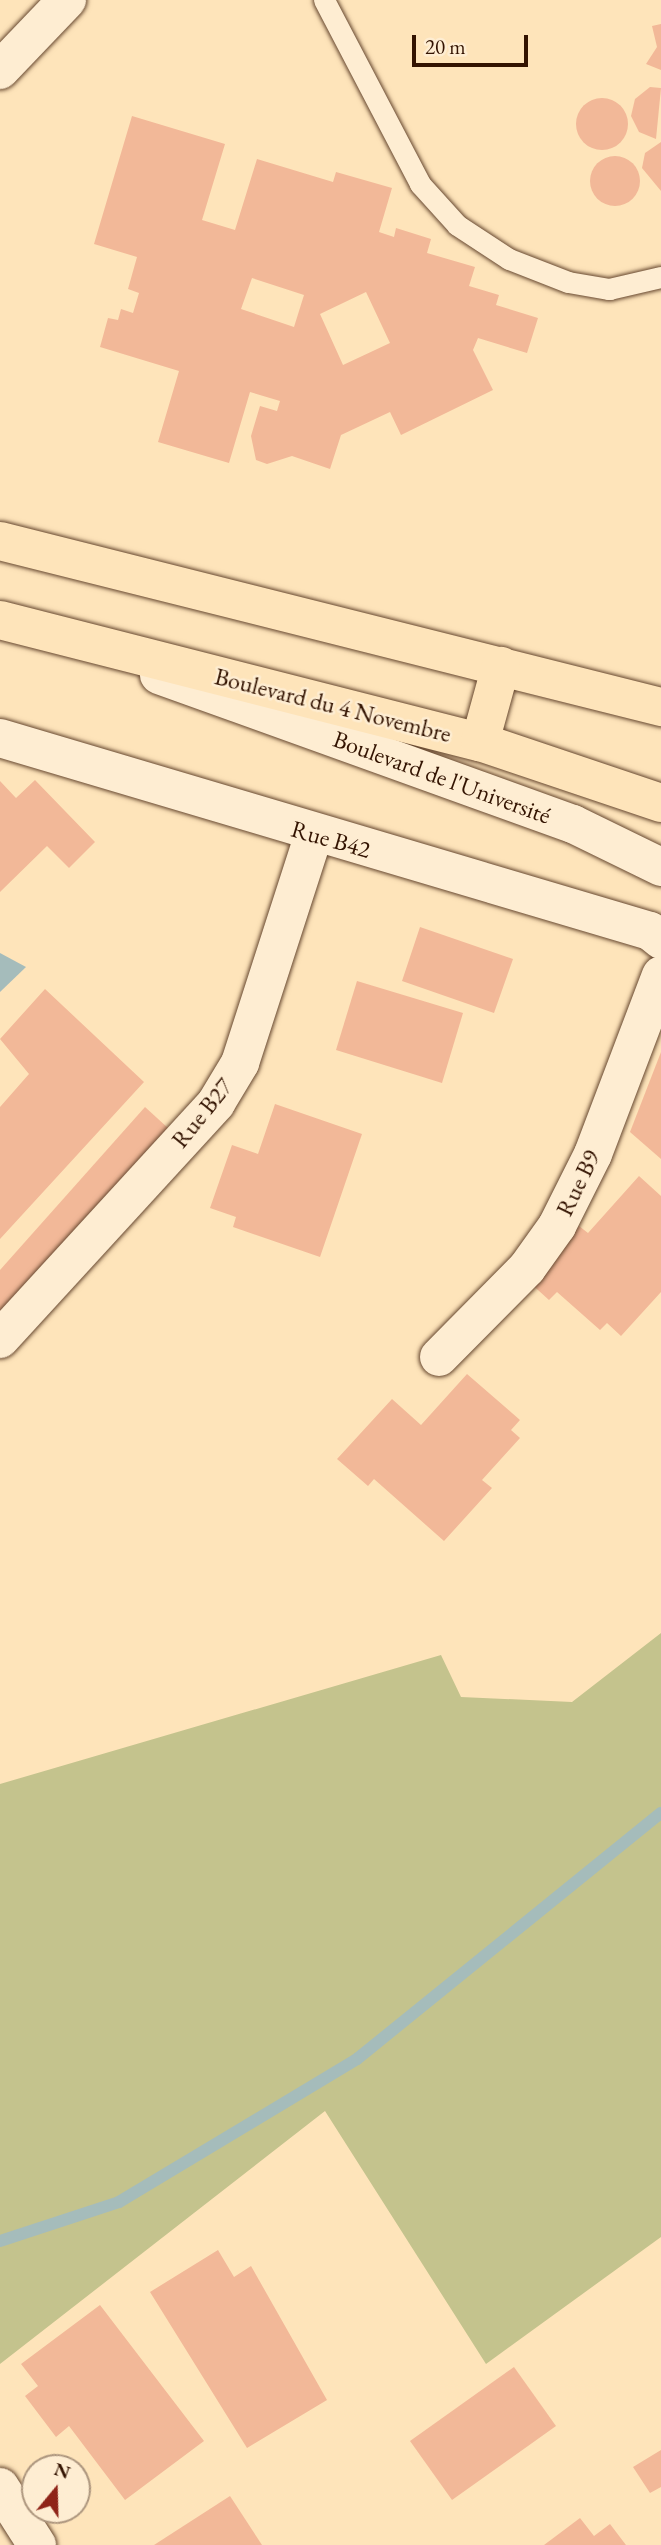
<!DOCTYPE html>
<meta charset="utf-8">
<style>
body{margin:0}
#map{position:relative;width:661px;height:2545px;overflow:hidden;background:#fee4ba;font-family:"EB Garamond",serif}
div>[style]{position:absolute}
.green>*{inset:0;background:#c4c38d}
.water>*{inset:0;background:#a5bcbb}
.stream>*{height:12px;margin:-6px;padding:0 6px;transform-origin:6px;border-radius:6px;background:#a5bcbb}
.building>*{inset:0;background:#f2b898}
.round{border-radius:50%}
.roads{filter:drop-shadow(0 0 2px #66472f) drop-shadow(0 0 2px #66472f)}
.service>*{height:21px;margin:-10.5px;padding:0 10.5px;transform-origin:10.5px;border-radius:10.5px;background:#feedd2}
.minor>*{height:38px;margin:-19px;padding:0 19px;transform-origin:19px;border-radius:19px;background:#feedd2}
.tertiary>*{height:38px;margin:-19px;padding:0 19px;transform-origin:19px;border-radius:19px;background:#feedd2}
.secondary>*{height:38px;margin:-19px;padding:0 19px;transform-origin:19px;border-radius:19px;background:#feedd2}
.primary>*{height:38px;margin:-19px;padding:0 19px;transform-origin:19px;border-radius:19px;background:#fee4ba}
span{translate:-50% -50%;white-space:nowrap;text-align:center;line-height:1.15;-webkit-text-stroke:5px #feedd2;paint-order:stroke}
.street-label{font-size:24px;color:#331301}
.north{position:absolute;left:21px;top:2454px;width:70px;height:70px;box-sizing:border-box;background:#feedd2;border:2px solid #ad967e;border-radius:50%;rotate:19deg;font-size:19px;font-weight:700;line-height:28px;text-align:center;color:#331301}
.north::after{content:'';display:block;margin:auto;width:24px;height:32px;background:#8f2418;clip-path:polygon(50% 0,100% 100%,50% 72%,0 100%)}
.scale{position:absolute;left:412px;top:35px;width:116px;height:32px;box-sizing:border-box;border:4px solid #331301;border-top:0;padding-left:9px;font-size:21px;line-height:24px;white-space:nowrap;color:#331301;-webkit-text-stroke:5px #feedd2;paint-order:stroke}
</style>
<div id="map">
<div class="green">
<i style="clip-path:polygon(661px 1633px,661px 2237px,486px 2364px,325px 2111px,0 2364px,0 1784px,441px 1655px,461px 1697px,572px 1702px)"></i>
</div>
<div class="water">
<i style="clip-path:polygon(0 953px,26px 967px,0 992px)"></i>
</div>
<div class="stream">
<i style="left:0;top:2241px;width:125px;rotate:-18.1deg"></i>
<i style="left:119px;top:2202px;width:278px;rotate:-31deg"></i>
<i style="left:357px;top:2059px;width:391px;rotate:-39deg"></i>
</div>
<div class="building">
<i style="clip-path:polygon(661px 24px,661px 70px,646px 64px,657px 47px,652px 26px)"></i>
<i style="clip-path:polygon(650px 87px,661px 88px,656px 139px,639px 132px,631px 116px,635px 99px)"></i>
<i class="round" style="left:576px;top:98px;width:52px;height:52px"></i>
<i style="clip-path:polygon(evenodd,132px 116px,225px 144px,202px 220px,235px 230px,257px 159px,333px 182px,336px 172px,392px 188px,379px 232px,394px 237px,396px 228px,431px 239px,427px 253px,475px 267px,469px 286px,499px 295px,496px 305px,538px 318px,527px 353px,478px 338px,473px 350px,493px 390px,401px 435px,390px 412px,341px 435px,330px 469px,292px 456px,267px 464px,256px 460px,251px 436px,260px 406px,277px 411px,280px 401px,250px 392px,229px 463px,158px 442px,179px 371px,100px 347px,108px 318px,118px 320px,121px 309px,133px 313px,139px 293px,128px 289px,137px 257px,94px 244px,132px 116px,252px 278px,304px 295px,294px 327px,241px 309px,252px 278px,132px 116px,366px 292px,390px 343px,343px 365px,320px 314px,366px 292px)"></i>
<i style="clip-path:polygon(661px 142px,661px 191px,642px 168px,645px 153px)"></i>
<i class="round" style="left:590px;top:156px;width:50px;height:50px"></i>
<i style="clip-path:polygon(35px 780px,95px 842px,69px 868px,47px 846px,0 892px,0 781px,16px 798px)"></i>
<i style="clip-path:polygon(420px 927px,513px 959px,494px 1013px,402px 981px)"></i>
<i style="clip-path:polygon(357px 981px,463px 1013px,442px 1083px,336px 1050px)"></i>
<i style="clip-path:polygon(45px 989px,144px 1082px,0 1239px,0 1107px,29px 1074px,0 1039px)"></i>
<i style="clip-path:polygon(661px 1052px,661px 1159px,630px 1132px)"></i>
<i style="clip-path:polygon(275px 1104px,362px 1134px,320px 1257px,233px 1227px,236px 1217px,210px 1208px,232px 1145px,258px 1154px)"></i>
<i style="clip-path:polygon(145px 1107px,168px 1128px,0 1317px,0 1270px)"></i>
<i style="clip-path:polygon(639px 1176px,661px 1196px,661px 1292px,621px 1336px,607px 1323px,600px 1330px,557px 1292px,549px 1300px,528px 1281px,579px 1226px,588px 1233px)"></i>
<i style="clip-path:polygon(467px 1374px,520px 1420px,511px 1430px,520px 1438px,482px 1480px,492px 1488px,444px 1541px,374px 1479px,368px 1486px,337px 1459px,392px 1399px,421px 1425px)"></i>
<i style="clip-path:polygon(218px 2250px,234px 2277px,251px 2266px,327px 2400px,247px 2448px,150px 2292px)"></i>
<i style="clip-path:polygon(100px 2305px,204px 2441px,125px 2500px,69px 2426px,56px 2437px,25px 2396px,38px 2386px,21px 2364px)"></i>
<i style="clip-path:polygon(514px 2367px,556px 2426px,452px 2500px,410px 2441px)"></i>
<i style="clip-path:polygon(661px 2450px,661px 2487px,650px 2493px,633px 2467px)"></i>
<i style="clip-path:polygon(230px 2496px,262px 2545px,154px 2545px)"></i>
<i style="clip-path:polygon(580px 2518px,594px 2536px,610px 2524px,626px 2545px,544px 2545px)"></i>
</div>
<div class="roads">
<div class="service">
<i style="left:324px;top:0;width:208px;rotate:62.4deg"></i>
<i style="left:420px;top:184px;width:55px;rotate:47.9deg"></i>
<i style="left:457px;top:225px;width:62px;rotate:33.2deg"></i>
<i style="left:509px;top:259px;width:63px;rotate:21.3deg"></i>
<i style="left:568px;top:282px;width:42px;rotate:9.7deg"></i>
<i style="left:609px;top:289px;width:53px;rotate:-13deg"></i>
</div>
<div class="minor">
<i style="left:0;top:738px;width:678px;rotate:16.54deg"></i>
<i style="left:650px;top:931px;width:14px;rotate:39deg"></i>
<i style="left:0;top:1339px;width:320px;rotate:-47.5deg"></i>
<i style="left:216px;top:1103px;width:47px;rotate:-59deg"></i>
<i style="left:240px;top:1063px;width:241px;rotate:-72.1deg"></i>
<i style="left:439px;top:1357px;width:125px;rotate:-45.3deg"></i>
<i style="left:527px;top:1268px;width:52px;rotate:-54.5deg"></i>
<i style="left:557px;top:1226px;width:80px;rotate:-63.4deg"></i>
<i style="left:593px;top:1154px;width:191px;rotate:-69.2deg"></i>
<i style="left:0;top:2487px;width:69px;rotate:57.5deg"></i>
</div>
<div class="tertiary">
<i style="left:0;top:70px;width:97px;rotate:-46.3deg"></i>
</div>
<div class="secondary">
<i style="left:159px;top:675px;width:440px;rotate:19.8deg"></i>
<i style="left:573px;top:824px;width:98px;rotate:26deg"></i>
</div>
<div class="primary">
<i style="left:0;top:541px;width:682px;rotate:14.1deg"></i>
<i style="left:0;top:620px;width:495px;rotate:14.3deg"></i>
<i style="left:480px;top:742px;width:191px;rotate:18.6deg"></i>
<i style="left:480px;top:742px;width:79px;rotate:-74.6deg"></i>
</div>
</div>
<div class="street-label">
<span style="left:333px;top:705px;rotate:14deg">Boulevard du 4 Novembre</span>
<span style="left:442px;top:777px;rotate:20deg">Boulevard de l'Université</span>
<span style="left:331px;top:839px;rotate:16deg">Rue B42</span>
<span style="left:202px;top:1113px;rotate:-51deg">Rue B27</span>
<span style="left:578px;top:1183px;rotate:-64deg">Rue B9</span>
</div>
<div class="north">N</div>
<div class="scale">20 m</div>
</div>
